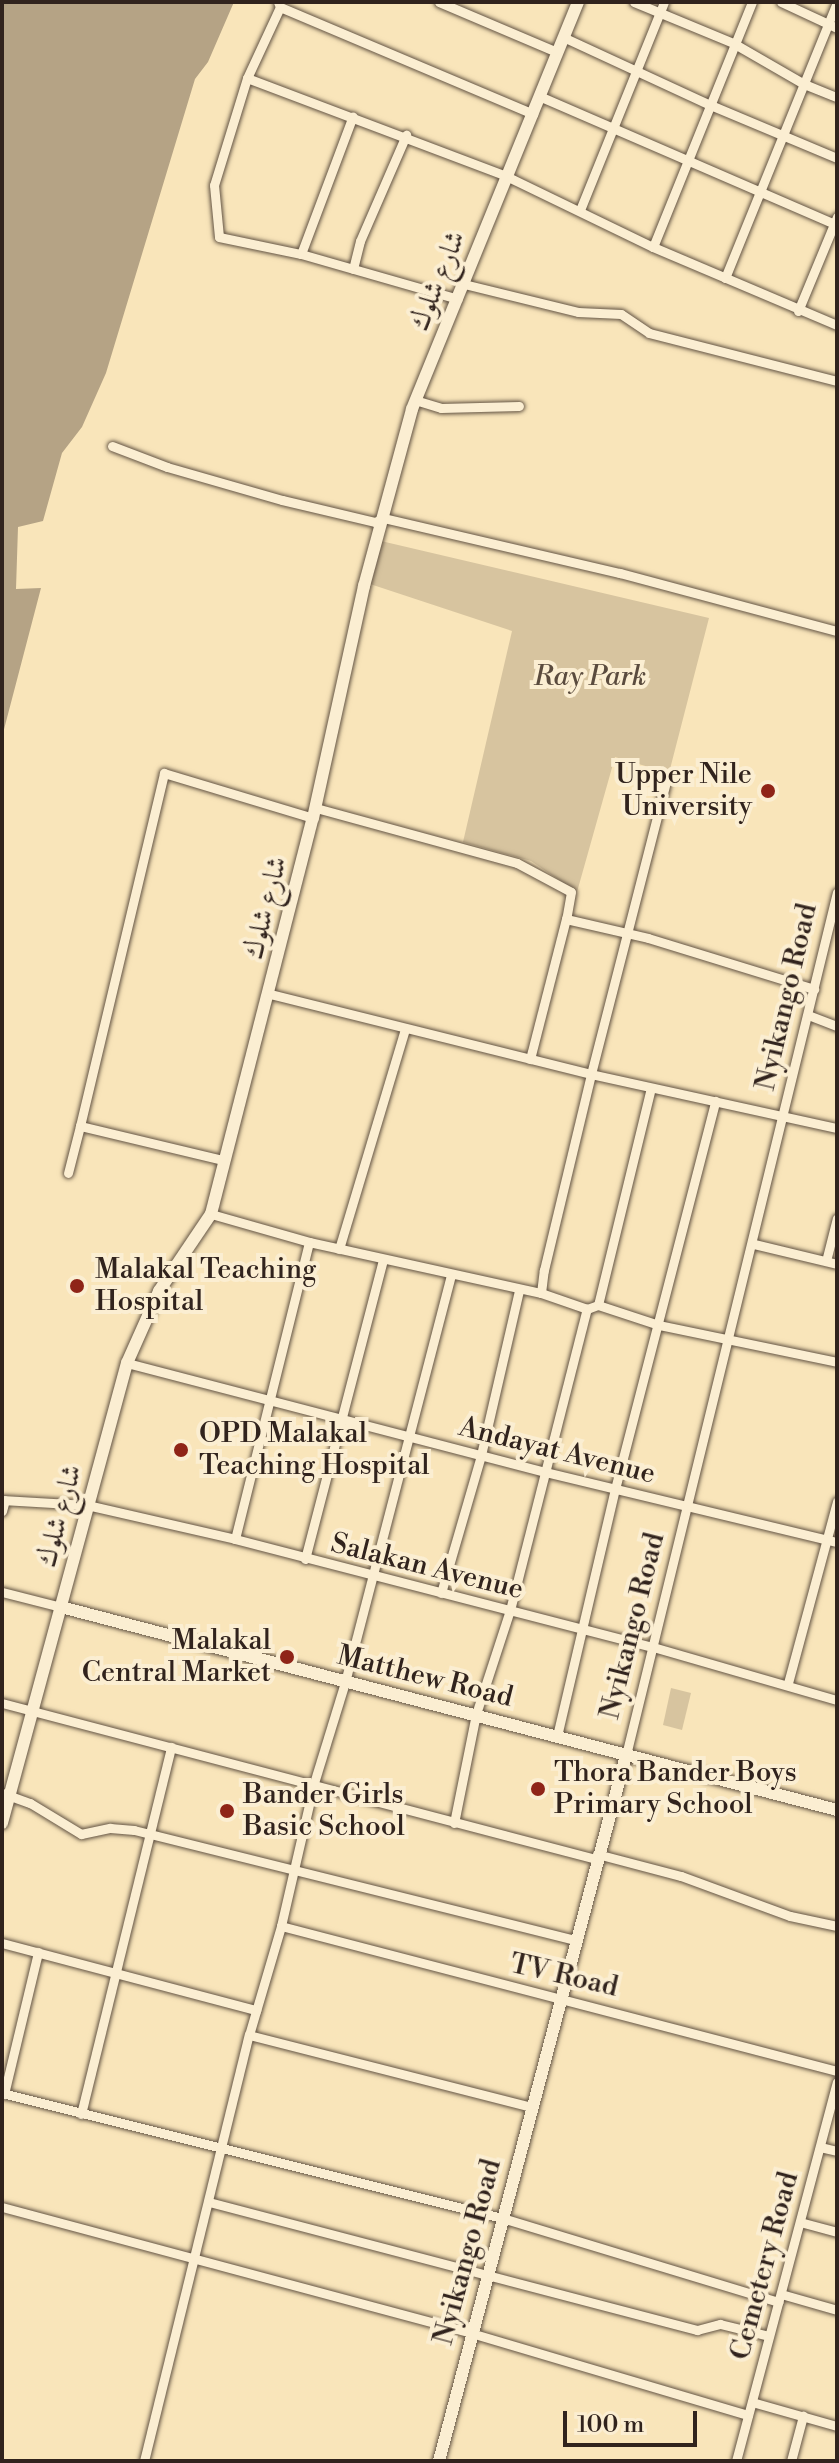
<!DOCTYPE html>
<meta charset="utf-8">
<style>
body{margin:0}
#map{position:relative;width:839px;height:2463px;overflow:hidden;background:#f9e5ba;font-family:"Libre Bodoni",Amiri,serif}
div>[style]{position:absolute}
.green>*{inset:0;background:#d7c49f}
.water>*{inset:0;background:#b5a385}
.roads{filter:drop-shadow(0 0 2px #635444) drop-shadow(0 0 2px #635444)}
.street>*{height:9px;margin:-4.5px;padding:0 4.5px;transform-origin:4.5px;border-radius:4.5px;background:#fbeed2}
.secondary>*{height:12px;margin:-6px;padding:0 6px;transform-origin:6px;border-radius:6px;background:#fbeed2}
.dots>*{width:22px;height:22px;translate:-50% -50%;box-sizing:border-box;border:4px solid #fbeed2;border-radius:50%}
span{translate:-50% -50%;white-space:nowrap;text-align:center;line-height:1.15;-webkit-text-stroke:8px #fbeed2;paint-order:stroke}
.street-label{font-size:28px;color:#31231d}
.park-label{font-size:28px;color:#5a4b3e;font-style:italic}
.poi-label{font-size:28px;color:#31231d}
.right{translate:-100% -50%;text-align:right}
.left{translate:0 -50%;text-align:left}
.frame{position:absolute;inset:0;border:4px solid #31231d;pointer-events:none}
.scale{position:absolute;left:563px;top:2411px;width:134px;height:36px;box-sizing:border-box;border:4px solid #31231d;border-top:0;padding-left:10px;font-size:24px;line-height:28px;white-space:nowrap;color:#31231d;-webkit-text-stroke:6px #fbeed2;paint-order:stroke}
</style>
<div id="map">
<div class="green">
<i style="clip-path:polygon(381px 541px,709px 618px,669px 773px,615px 757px,577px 892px,531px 861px,463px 842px,512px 631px,370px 584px)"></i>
<i style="clip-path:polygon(671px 1688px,691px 1693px,682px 1730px,663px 1725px)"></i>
</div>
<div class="water">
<i style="clip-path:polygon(2px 2px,234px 2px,208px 62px,195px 79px,106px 373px,82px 427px,62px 453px,43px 521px,18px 527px,16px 589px,41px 588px,2px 737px)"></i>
</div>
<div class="roads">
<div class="street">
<i style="left:278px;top:2px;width:5px;rotate:68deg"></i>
<i style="left:280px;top:7px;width:78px;rotate:114.9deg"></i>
<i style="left:247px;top:78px;width:112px;rotate:107.1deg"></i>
<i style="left:214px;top:185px;width:52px;rotate:84.5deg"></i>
<i style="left:219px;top:237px;width:84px;rotate:11.7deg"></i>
<i style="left:301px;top:254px;width:163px;rotate:16deg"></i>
<i style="left:439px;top:2px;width:128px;rotate:23deg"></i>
<i style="left:634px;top:2px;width:107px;rotate:22.5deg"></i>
<i style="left:733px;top:43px;width:82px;rotate:30deg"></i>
<i style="left:804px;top:84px;width:35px;rotate:22deg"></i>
<i style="left:781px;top:2px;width:62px;rotate:24.9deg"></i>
<i style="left:280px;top:7px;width:275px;rotate:22.9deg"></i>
<i style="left:563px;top:37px;width:160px;rotate:24.8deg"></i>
<i style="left:708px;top:104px;width:140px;rotate:22.7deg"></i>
<i style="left:247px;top:78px;width:277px;rotate:20.7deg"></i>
<i style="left:506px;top:176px;width:163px;rotate:25.8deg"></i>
<i style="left:653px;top:247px;width:200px;rotate:23deg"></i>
<i style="left:539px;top:96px;width:325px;rotate:23.4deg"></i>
<i style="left:580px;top:210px;width:224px;rotate:-68deg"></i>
<i style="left:653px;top:247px;width:264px;rotate:-68deg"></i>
<i style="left:301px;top:254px;width:147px;rotate:-69.4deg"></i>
<i style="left:353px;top:269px;width:29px;rotate:-76deg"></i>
<i style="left:360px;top:241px;width:116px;rotate:-66.5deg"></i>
<i style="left:725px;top:278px;width:298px;rotate:-67.9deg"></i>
<i style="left:464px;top:284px;width:117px;rotate:13.8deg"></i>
<i style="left:578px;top:312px;width:43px;rotate:2.7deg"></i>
<i style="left:621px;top:314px;width:34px;rotate:34deg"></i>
<i style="left:649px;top:333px;width:194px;rotate:14.3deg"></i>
<i style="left:798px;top:311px;width:102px;rotate:-67.5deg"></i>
<i style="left:415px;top:400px;width:27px;rotate:17deg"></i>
<i style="left:441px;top:408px;width:78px;rotate:-1.5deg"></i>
<i style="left:112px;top:446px;width:59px;rotate:20.9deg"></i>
<i style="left:167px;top:467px;width:120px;rotate:16deg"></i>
<i style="left:282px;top:500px;width:96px;rotate:13.3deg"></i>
<i style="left:375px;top:522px;width:9px;rotate:-27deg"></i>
<i style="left:383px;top:518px;width:243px;rotate:13.1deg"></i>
<i style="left:620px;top:573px;width:225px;rotate:15deg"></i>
<i style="left:316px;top:808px;width:208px;rotate:15.3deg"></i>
<i style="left:517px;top:863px;width:61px;rotate:28.2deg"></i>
<i style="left:571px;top:892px;width:27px;rotate:100deg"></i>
<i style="left:566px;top:919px;width:84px;rotate:13deg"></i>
<i style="left:648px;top:938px;width:174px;rotate:17.1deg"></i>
<i style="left:270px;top:994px;width:331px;rotate:14deg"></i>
<i style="left:591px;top:1074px;width:252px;rotate:12.4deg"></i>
<i style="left:808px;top:1015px;width:31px;rotate:21deg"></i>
<i style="left:530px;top:1059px;width:145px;rotate:-75.6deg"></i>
<i style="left:80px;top:1126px;width:363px;rotate:-76.6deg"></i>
<i style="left:164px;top:773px;width:156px;rotate:16.8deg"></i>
<i style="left:68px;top:1173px;width:49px;rotate:-75.7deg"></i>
<i style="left:80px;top:1126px;width:147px;rotate:13.4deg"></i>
<i style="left:211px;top:1214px;width:102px;rotate:15.9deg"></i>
<i style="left:309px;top:1242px;width:238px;rotate:12.4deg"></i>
<i style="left:541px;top:1293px;width:49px;rotate:19.2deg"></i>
<i style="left:587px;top:1309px;width:12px;rotate:-20deg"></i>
<i style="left:598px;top:1305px;width:64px;rotate:18.2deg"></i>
<i style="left:659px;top:1325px;width:182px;rotate:11.7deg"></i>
<i style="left:754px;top:1244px;width:85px;rotate:13.5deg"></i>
<i style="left:339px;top:1249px;width:230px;rotate:-73.3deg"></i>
<i style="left:826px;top:1261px;width:44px;rotate:-75.7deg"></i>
<i style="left:541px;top:1293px;width:23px;rotate:-83deg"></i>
<i style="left:544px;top:1270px;width:202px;rotate:-76.5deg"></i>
<i style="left:591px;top:1074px;width:302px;rotate:-75.6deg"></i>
<i style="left:598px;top:1305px;width:223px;rotate:-76.3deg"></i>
<i style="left:127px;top:1363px;width:432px;rotate:14.6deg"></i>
<i style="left:545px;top:1472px;width:300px;rotate:13.5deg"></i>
<i style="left:2px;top:1500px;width:85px;rotate:3.4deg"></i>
<i style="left:87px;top:1505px;width:152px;rotate:12.9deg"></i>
<i style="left:235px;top:1539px;width:432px;rotate:14.5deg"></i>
<i style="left:653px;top:1647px;width:191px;rotate:16.1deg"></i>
<i style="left:2px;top:1511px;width:11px;rotate:-75deg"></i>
<i style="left:235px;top:1539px;width:306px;rotate:-76deg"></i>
<i style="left:305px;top:1559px;width:310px;rotate:-75.4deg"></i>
<i style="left:2px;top:1592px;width:61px;rotate:14.3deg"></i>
<i style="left:441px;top:1593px;width:144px;rotate:-73.8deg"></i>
<i style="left:481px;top:1455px;width:169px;rotate:-77deg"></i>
<i style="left:788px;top:1683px;width:188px;rotate:-74.9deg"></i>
<i style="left:2px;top:1703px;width:614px;rotate:14.72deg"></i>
<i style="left:557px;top:1736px;width:254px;rotate:-76.8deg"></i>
<i style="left:615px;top:1489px;width:401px;rotate:-75.5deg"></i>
<i style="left:626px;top:1755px;width:888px;rotate:-76.26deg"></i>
<i style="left:2px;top:1793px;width:30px;rotate:20deg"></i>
<i style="left:30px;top:1803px;width:60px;rotate:31.3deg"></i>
<i style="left:81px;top:1834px;width:30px;rotate:-12deg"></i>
<i style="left:110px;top:1828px;width:24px;rotate:5deg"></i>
<i style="left:134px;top:1830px;width:455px;rotate:14deg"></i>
<i style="left:454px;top:1823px;width:111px;rotate:-78.6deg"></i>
<i style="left:476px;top:1714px;width:109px;rotate:-71.9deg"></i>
<i style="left:510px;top:1610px;width:311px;rotate:-75.7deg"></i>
<i style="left:597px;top:1854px;width:87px;rotate:14.7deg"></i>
<i style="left:681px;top:1876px;width:116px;rotate:20.2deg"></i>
<i style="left:790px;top:1916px;width:48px;rotate:12deg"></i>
<i style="left:281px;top:1926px;width:575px;rotate:14.62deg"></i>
<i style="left:2px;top:1943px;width:263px;rotate:14.8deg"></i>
<i style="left:249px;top:2035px;width:291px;rotate:14.3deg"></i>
<i style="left:2px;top:2093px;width:515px;rotate:14.04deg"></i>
<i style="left:502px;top:2218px;width:289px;rotate:16.9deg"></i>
<i style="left:4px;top:2094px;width:146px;rotate:-76.5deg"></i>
<i style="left:81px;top:2114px;width:378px;rotate:-76.2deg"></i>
<i style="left:820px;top:2147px;width:17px;rotate:13deg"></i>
<i style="left:209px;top:2202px;width:505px;rotate:14.7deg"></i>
<i style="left:697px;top:2330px;width:24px;rotate:-15deg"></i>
<i style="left:720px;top:2324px;width:50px;rotate:13.8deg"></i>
<i style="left:2px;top:2207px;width:486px;rotate:15deg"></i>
<i style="left:471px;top:2333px;width:289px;rotate:16.5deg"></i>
<i style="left:800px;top:2222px;width:38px;rotate:15deg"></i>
<i style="left:781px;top:2294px;width:58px;rotate:15.9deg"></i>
<i style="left:752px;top:2402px;width:88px;rotate:15.8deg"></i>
<i style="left:144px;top:2461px;width:439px;rotate:-76.2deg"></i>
<i style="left:249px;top:2035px;width:114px;rotate:-73.6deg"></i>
<i style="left:281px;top:1926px;width:147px;rotate:-77deg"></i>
<i style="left:314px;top:1783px;width:106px;rotate:-72.9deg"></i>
<i style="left:345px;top:1682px;width:421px;rotate:-75.4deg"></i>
<i style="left:736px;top:2461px;width:392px;rotate:-75.1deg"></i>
<i style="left:791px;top:2461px;width:47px;rotate:-75.1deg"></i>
</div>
<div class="secondary">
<i style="left:61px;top:1607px;width:802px;rotate:14.66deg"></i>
<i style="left:2px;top:1823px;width:477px;rotate:-74.8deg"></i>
<i style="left:127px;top:1363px;width:79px;rotate:-66deg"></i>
<i style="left:159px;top:1291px;width:93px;rotate:-56deg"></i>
<i style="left:211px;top:1214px;width:409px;rotate:-75.6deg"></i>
<i style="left:313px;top:818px;width:238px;rotate:-77.6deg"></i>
<i style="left:364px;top:586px;width:183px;rotate:-74.8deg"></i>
<i style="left:412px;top:409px;width:440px;rotate:-67.8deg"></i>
<i style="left:439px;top:2461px;width:730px;rotate:-75.16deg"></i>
</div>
</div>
<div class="dots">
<i style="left:768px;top:791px;background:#8f2418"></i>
<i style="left:77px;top:1286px;background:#8f2418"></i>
<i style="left:181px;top:1450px;background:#8f2418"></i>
<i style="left:287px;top:1657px;background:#8f2418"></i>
<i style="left:538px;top:1789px;background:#8f2418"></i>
<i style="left:227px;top:1811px;background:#8f2418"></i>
</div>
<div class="street-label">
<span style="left:438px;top:281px;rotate:-68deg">شارع شلوك</span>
<span style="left:266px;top:908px;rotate:-76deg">شارع شلوك</span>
<span style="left:787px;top:997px;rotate:-77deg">Nyikango Road</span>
<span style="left:557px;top:1451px;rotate:14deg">Andayat Avenue</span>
<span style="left:60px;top:1516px;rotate:-75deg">شارع شلوك</span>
<span style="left:427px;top:1567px;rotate:14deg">Salakan Avenue</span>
<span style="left:633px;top:1626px;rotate:-76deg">Nyikango Road</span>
<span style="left:425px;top:1677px;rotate:14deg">Matthew Road</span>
<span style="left:564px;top:1976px;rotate:13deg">TV Road</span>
<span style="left:468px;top:2252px;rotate:-75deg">Nyikango Road</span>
<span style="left:765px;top:2266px;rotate:-75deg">Cemetery Road</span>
</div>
<div class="park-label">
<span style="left:590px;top:677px">Ray Park</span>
</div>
<div class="poi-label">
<span class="right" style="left:752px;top:791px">Upper Nile<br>University</span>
<span class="left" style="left:95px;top:1286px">Malakal Teaching<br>Hospital</span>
<span class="left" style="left:199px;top:1450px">OPD Malakal<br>Teaching Hospital</span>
<span class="right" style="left:271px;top:1657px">Malakal<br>Central Market</span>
<span class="left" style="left:554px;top:1789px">Thora Bander Boys<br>Primary School</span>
<span class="left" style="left:243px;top:1811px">Bander Girls<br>Basic School</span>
</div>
<div class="frame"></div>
<div class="scale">100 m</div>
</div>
